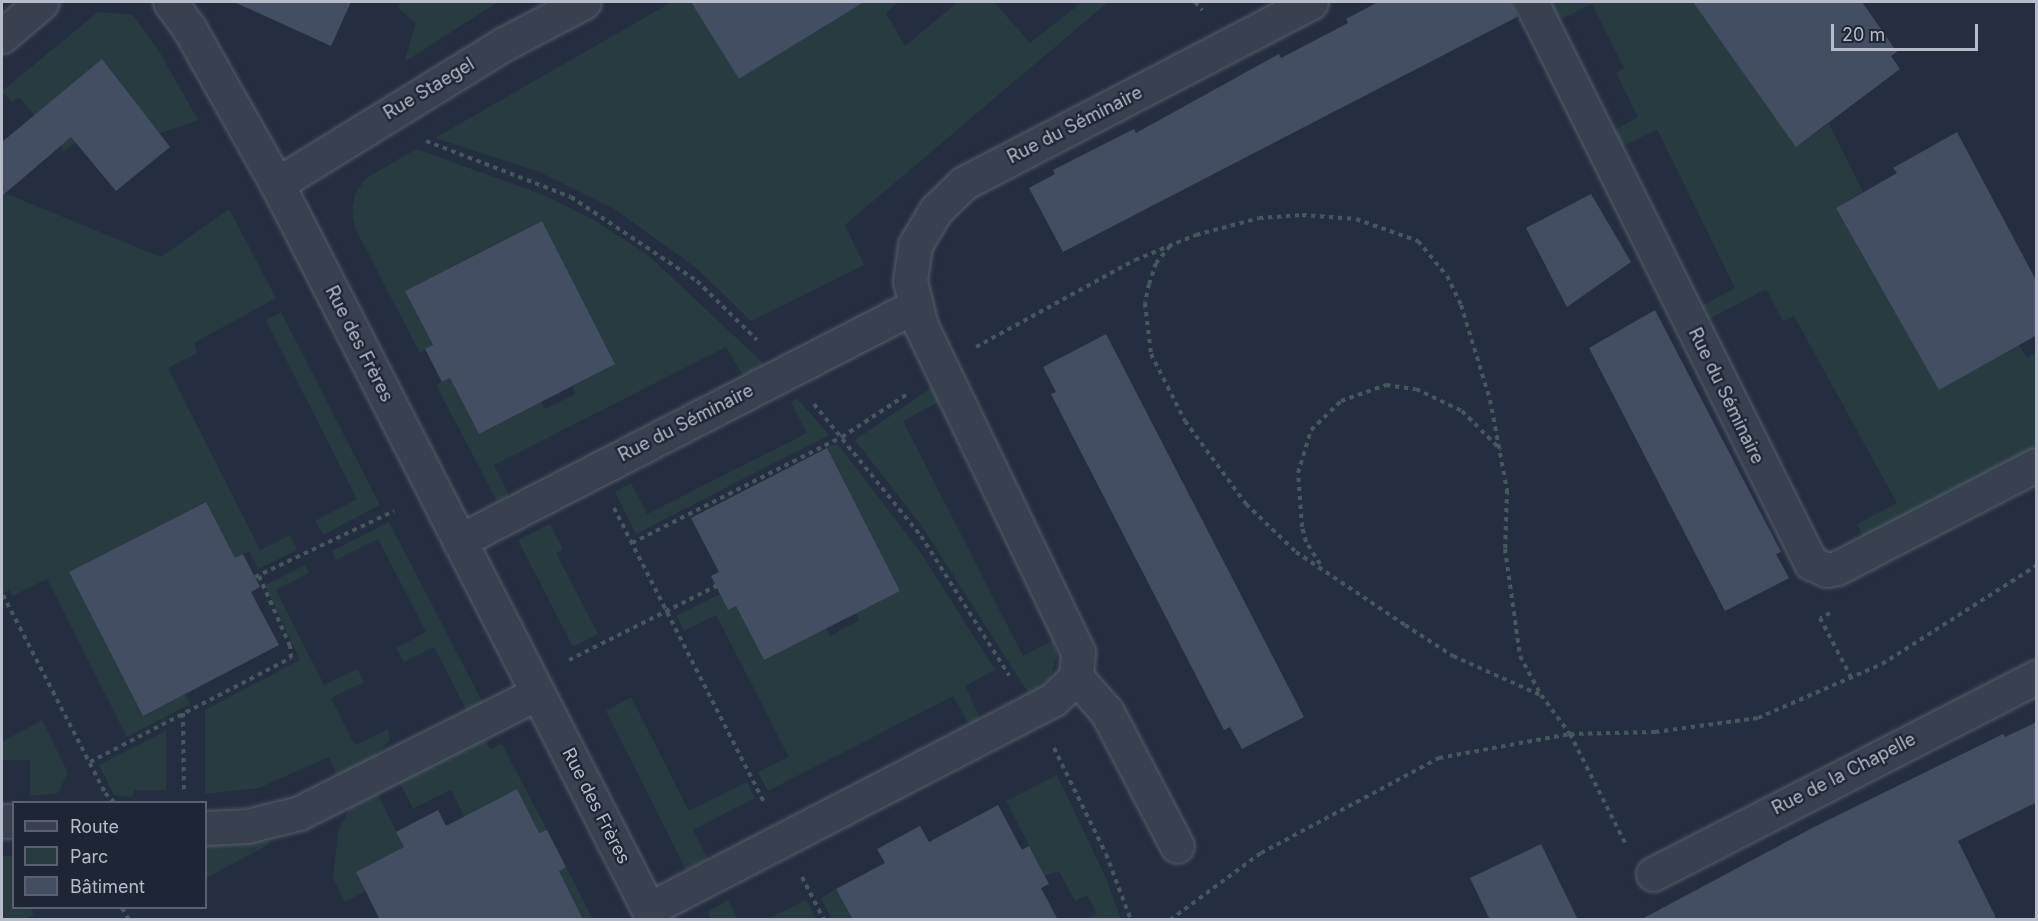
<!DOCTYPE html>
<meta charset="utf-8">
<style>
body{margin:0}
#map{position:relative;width:2038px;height:921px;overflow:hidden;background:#252e40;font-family:Inter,sans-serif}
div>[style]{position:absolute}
.green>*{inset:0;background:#273b41}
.building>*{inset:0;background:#444e62}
.path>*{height:4px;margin-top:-2px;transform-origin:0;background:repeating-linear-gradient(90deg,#45585e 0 4.5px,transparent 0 9px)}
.roads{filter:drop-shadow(0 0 2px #575e6d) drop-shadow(0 0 2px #575e6d)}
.minor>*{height:33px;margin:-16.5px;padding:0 16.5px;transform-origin:16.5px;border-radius:16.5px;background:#394050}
span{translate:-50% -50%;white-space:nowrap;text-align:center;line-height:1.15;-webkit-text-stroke:4.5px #1e2535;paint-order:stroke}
.street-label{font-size:18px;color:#b6bcca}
.frame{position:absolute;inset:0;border:3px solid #b6bcca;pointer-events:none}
.legend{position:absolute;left:12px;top:801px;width:195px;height:108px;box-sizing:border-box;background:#1e2535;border:2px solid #5b6171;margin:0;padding:8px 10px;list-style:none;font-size:18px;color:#b6bcca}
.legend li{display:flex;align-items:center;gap:12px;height:30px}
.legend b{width:30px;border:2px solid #5b6171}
.scale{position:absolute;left:1831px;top:24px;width:147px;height:27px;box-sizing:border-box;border:3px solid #b6bcca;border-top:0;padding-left:8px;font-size:18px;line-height:21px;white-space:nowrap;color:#b6bcca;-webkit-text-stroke:4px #1e2535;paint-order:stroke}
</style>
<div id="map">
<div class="green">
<i style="clip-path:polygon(401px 2px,498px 2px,404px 62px,416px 23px,398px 8px)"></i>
<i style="clip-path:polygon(672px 2px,691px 2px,739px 79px,827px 25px,842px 5px,840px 2px,898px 2px,886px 13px,905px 46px,958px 2px,994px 2px,1030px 43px,1082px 2px,1108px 2px,845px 225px,864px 265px,751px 321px,695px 267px,613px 208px,539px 172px,435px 138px)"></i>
<i style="clip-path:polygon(1550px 2px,1693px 2px,1796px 146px,1829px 124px,1863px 192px,1836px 208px,1939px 390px,2019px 345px,2027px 358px,2036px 353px,2036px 449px,1864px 539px,1857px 524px,1897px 503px,1794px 316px,1783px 321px,1766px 289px,1698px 325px,1692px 311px,1735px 288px,1657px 129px,1622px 147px,1613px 131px,1638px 117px,1616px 73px,1624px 68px,1592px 4px,1559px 20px)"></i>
<i style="clip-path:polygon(98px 12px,133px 15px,160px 53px,198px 120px,158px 134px,102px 59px,77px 81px,75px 142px,65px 151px,19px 97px,12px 102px,2px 91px)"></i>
<i style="clip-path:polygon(416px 149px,539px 193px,594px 220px,649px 256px,764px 364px,743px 375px,726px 347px,494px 465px,509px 495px,497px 501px,436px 385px,450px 378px,479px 434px,541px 402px,545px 409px,575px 394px,572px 387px,615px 363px,541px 221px,405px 291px,433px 345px,420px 353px,355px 228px,352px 211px,355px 194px,365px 179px)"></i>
<i style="clip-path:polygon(2px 192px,161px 257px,229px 209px,276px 298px,194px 343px,197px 353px,168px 368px,260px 550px,290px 535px,297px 550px,258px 569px,249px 551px,235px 558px,205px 502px,69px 572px,143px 716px,185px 694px,190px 704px,127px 737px,47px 579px,13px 596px,9px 590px,2px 594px)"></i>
<i style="clip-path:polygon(281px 312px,380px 505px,323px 535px,315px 521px,357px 499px,266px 320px)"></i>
<i style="clip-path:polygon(934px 386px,942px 400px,903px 421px,1023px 656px,1054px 640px,1057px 654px,1050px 680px,1029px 694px,921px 525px,855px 440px)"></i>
<i style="clip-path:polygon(797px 398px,829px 435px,636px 534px,615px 492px,631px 483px,647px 514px,807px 433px,791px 402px)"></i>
<i style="clip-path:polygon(837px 443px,921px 553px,995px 670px,965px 686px,981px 720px,970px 726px,953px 696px,768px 791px,758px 772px,789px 757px,716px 615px,684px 631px,677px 616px,720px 594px,728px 610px,736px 606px,764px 660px,826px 628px,830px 636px,859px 620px,856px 613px,900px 591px,827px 448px)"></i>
<i style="clip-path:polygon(389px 522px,484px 705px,468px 713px,434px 647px,404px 662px,396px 648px,426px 632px,378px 539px,336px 560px,332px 551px)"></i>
<i style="clip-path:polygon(550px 524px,563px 549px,556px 553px,598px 634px,573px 647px,518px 540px)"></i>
<i style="clip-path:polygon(305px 565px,309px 573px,276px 590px,324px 685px,357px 669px,364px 682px,331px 698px,355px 745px,388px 729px,390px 739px,377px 756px,338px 777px,329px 757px,259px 788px,205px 794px,205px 710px,300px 660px,265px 585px)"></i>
<i style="clip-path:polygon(631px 697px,689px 811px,747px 782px,755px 798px,693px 830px,708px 859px,686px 870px,606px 711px)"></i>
<i style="clip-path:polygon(42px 720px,68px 773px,58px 793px,30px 796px,30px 760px,2px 760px,2px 742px)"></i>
<i style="clip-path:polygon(166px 731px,166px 790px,135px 790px,132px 797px,114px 795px,99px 765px)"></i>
<i style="clip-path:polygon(484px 736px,490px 749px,502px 744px,547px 830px,539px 833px,517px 789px,488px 804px,468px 824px,451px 790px,413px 809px,399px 780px)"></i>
<i style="clip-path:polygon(1057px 775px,1104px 874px,1121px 919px,1086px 919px,1097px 914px,1087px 895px,1075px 901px,1059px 871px,1045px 876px,1006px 801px)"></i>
<i style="clip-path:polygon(376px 791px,408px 855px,356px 872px,366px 891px,345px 902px,333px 878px,338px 831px,352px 804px)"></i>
<i style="clip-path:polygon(269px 841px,270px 844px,206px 878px,206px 843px)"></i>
<i style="clip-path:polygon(2px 856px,13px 856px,14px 908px,30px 908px,34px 915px,25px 919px,2px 919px)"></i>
<i style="clip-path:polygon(566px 867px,593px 919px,571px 919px,559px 871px)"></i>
<i style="clip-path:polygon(836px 889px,853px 919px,832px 919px,821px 898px)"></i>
<i style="clip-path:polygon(728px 900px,738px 919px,710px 919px,709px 911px)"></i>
<i style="clip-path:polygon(806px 900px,816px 919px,767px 919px)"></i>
</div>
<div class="building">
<i style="clip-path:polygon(234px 2px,351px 2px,331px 46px)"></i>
<i style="clip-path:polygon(691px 2px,864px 2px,739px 79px)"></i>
<i style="clip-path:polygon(1378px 2px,1512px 2px,1517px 17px,1063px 252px,1029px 188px,1055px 174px,1053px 170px,1134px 129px,1136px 133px,1279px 54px,1281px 58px,1348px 23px,1346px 19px)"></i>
<i style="clip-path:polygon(1693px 2px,1862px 2px,1897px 52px,1891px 56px,1900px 69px,1796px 147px)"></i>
<i style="clip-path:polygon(102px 59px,170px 147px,116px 191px,71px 137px,2px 196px,2px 142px)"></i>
<i style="clip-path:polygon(1957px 132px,2037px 282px,2037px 335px,1939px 390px,1836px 208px,1897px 173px,1893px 168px)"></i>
<i style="clip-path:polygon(1591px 194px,1631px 262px,1567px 307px,1526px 228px)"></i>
<i style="clip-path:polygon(542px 221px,615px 364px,479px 434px,450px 378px,442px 382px,425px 349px,433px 345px,405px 291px)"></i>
<i style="clip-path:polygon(1655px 310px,1781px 552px,1776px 554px,1789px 578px,1725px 611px,1589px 348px)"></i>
<i style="clip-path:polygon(1106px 334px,1304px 717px,1242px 749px,1230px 727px,1224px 730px,1051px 394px,1056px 392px,1043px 367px)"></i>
<i style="clip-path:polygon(827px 448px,900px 591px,764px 660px,736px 606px,728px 610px,711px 576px,719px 572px,691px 518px)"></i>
<i style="clip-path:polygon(206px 502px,235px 558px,243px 554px,260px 587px,251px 592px,279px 645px,143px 716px,69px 572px)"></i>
<i style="clip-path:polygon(2037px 722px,2037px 802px,1958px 841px,1997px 920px,1640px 920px,1814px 827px,2003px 734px,2005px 737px)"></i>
<i style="clip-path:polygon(517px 789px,539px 833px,547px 830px,566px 867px,559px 871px,583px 920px,380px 920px,356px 872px,404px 847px,396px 832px,438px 810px,446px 826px)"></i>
<i style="clip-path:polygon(998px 805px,1022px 850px,1029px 846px,1049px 884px,1041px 888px,1058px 920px,853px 920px,836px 889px,885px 863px,877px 849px,920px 826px,929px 842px)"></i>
<i style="clip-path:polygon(1541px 844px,1578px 920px,1490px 920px,1470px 878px)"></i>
</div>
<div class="path">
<i style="left:1195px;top:2px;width:11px;rotate:49deg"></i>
<i style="left:426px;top:141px;width:155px;rotate:21.1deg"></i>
<i style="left:571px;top:197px;width:151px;rotate:33.7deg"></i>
<i style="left:697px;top:281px;width:84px;rotate:44.5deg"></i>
<i style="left:1170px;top:246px;width:22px;rotate:129deg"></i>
<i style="left:1156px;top:263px;width:22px;rotate:108deg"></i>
<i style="left:1149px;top:284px;width:19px;rotate:102deg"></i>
<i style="left:1145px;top:303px;width:51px;rotate:83.3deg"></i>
<i style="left:1151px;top:354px;width:75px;rotate:63.1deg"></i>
<i style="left:1185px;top:421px;width:103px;rotate:53.7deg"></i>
<i style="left:1246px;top:504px;width:69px;rotate:43.8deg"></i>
<i style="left:1296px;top:552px;width:131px;rotate:33.8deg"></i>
<i style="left:1405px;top:625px;width:57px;rotate:32.9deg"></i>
<i style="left:1453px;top:656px;width:95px;rotate:24.1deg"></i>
<i style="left:976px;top:347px;width:181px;rotate:-28.7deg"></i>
<i style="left:1135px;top:260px;width:66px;rotate:-22.3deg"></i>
<i style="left:1196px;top:235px;width:65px;rotate:-15.1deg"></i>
<i style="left:1259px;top:218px;width:43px;rotate:-4deg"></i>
<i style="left:1302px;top:215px;width:54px;rotate:4.2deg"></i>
<i style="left:1356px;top:219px;width:66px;rotate:19.5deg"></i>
<i style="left:1418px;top:241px;width:45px;rotate:50.4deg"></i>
<i style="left:1447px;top:276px;width:32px;rotate:64deg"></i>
<i style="left:1461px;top:305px;width:99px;rotate:73deg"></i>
<i style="left:1490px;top:400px;width:92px;rotate:79.3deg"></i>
<i style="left:1507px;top:490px;width:59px;rotate:91.9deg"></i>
<i style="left:1505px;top:549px;width:108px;rotate:82deg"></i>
<i style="left:1520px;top:656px;width:44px;rotate:61.7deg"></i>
<i style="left:1541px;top:695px;width:49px;rotate:53.4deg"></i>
<i style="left:1570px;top:734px;width:122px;rotate:63.2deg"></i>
<i style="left:814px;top:404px;width:170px;rotate:51deg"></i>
<i style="left:921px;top:536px;width:165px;rotate:57.7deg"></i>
<i style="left:614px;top:508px;width:331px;rotate:63deg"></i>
<i style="left:632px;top:543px;width:235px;rotate:-26.8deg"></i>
<i style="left:842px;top:437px;width:77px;rotate:-33.3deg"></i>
<i style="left:1320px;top:564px;width:26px;rotate:-122deg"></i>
<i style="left:1306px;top:542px;width:16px;rotate:-105deg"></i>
<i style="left:1302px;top:527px;width:54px;rotate:-94.2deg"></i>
<i style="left:1298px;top:473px;width:45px;rotate:-73.2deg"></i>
<i style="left:1311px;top:430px;width:42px;rotate:-44deg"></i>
<i style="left:1341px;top:401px;width:48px;rotate:-19.6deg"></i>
<i style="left:1386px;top:385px;width:30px;rotate:8deg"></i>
<i style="left:1416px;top:389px;width:51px;rotate:25.6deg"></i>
<i style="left:1462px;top:411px;width:55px;rotate:45deg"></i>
<i style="left:255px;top:577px;width:154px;rotate:-25.4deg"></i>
<i style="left:3px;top:595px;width:223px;rotate:62.7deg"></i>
<i style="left:105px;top:793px;width:13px;rotate:45deg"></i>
<i style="left:1830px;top:613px;width:11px;rotate:153deg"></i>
<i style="left:1820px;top:618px;width:67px;rotate:62.3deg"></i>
<i style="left:569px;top:660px;width:165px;rotate:-26.7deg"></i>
<i style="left:183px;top:713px;width:80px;rotate:89.3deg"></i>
<i style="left:1054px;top:748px;width:118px;rotate:63.9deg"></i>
<i style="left:1106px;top:854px;width:71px;rotate:69.3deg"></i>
<i style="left:90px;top:762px;width:226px;rotate:-27.4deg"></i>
<i style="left:291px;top:658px;width:12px;rotate:-95deg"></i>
<i style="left:290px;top:646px;width:77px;rotate:-113.9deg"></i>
<i style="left:802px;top:877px;width:48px;rotate:62.9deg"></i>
<i style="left:122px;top:908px;width:14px;rotate:60deg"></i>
<i style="left:1170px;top:920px;width:113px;rotate:-36.4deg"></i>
<i style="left:1261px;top:853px;width:202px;rotate:-28.1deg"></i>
<i style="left:1439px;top:758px;width:133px;rotate:-10.4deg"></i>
<i style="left:1570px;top:734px;width:85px;rotate:-1.3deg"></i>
<i style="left:1655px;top:732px;width:104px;rotate:-7.7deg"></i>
<i style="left:1758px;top:718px;width:135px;rotate:-23.5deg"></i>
<i style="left:1882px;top:664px;width:183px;rotate:-32.5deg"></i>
</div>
<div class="roads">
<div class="minor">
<i style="left:170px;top:2px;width:32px;rotate:54deg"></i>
<i style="left:189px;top:28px;width:179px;rotate:60.6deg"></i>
<i style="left:277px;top:184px;width:827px;rotate:62.88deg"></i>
<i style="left:1531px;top:2px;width:627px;rotate:63.48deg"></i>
<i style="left:1811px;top:563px;width:17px;rotate:24deg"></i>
<i style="left:1827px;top:570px;width:10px;rotate:-11deg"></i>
<i style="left:1837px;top:568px;width:224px;rotate:-27.4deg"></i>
<i style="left:2px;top:36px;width:52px;rotate:-40.4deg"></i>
<i style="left:277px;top:184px;width:267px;rotate:-31.7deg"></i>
<i style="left:504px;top:44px;width:90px;rotate:-27.7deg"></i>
<i style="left:459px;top:541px;width:513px;rotate:-27.26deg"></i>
<i style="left:1076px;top:677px;width:47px;rotate:48.5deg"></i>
<i style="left:1107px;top:712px;width:151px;rotate:62.4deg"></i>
<i style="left:2px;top:821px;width:12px"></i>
<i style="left:206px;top:828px;width:41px;rotate:-2.8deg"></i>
<i style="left:247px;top:826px;width:54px;rotate:-14deg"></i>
<i style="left:299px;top:813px;width:267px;rotate:-26.7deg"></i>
<i style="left:1653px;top:874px;width:431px;rotate:-27.2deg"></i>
<i style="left:649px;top:909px;width:456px;rotate:-27.4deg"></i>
<i style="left:1054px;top:699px;width:31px;rotate:-45deg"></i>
<i style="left:1076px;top:677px;width:25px;rotate:-85deg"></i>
<i style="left:1078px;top:652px;width:362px;rotate:-115.7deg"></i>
<i style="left:921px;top:326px;width:46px;rotate:-103.7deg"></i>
<i style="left:910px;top:281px;width:36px;rotate:-82deg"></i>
<i style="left:915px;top:245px;width:41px;rotate:-59deg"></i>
<i style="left:936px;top:210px;width:39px;rotate:-44deg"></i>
<i style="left:964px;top:183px;width:391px;rotate:-27.5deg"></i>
</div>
</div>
<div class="street-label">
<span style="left:429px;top:89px;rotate:-31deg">Rue Staegel</span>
<span style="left:1075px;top:125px;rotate:-27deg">Rue du Séminaire</span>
<span style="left:359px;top:344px;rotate:63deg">Rue des Frères</span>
<span style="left:1726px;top:396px;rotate:64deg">Rue du Séminaire</span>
<span style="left:686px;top:423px;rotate:-27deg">Rue du Séminaire</span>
<span style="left:1844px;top:774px;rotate:-27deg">Rue de la Chapelle</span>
<span style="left:596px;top:806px;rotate:63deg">Rue des Frères</span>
</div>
<div class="frame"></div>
<ul class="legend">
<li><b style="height:8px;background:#394050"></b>Route</li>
<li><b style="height:16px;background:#273b41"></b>Parc</li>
<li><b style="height:16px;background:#444e62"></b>Bâtiment</li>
</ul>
<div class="scale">20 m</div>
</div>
